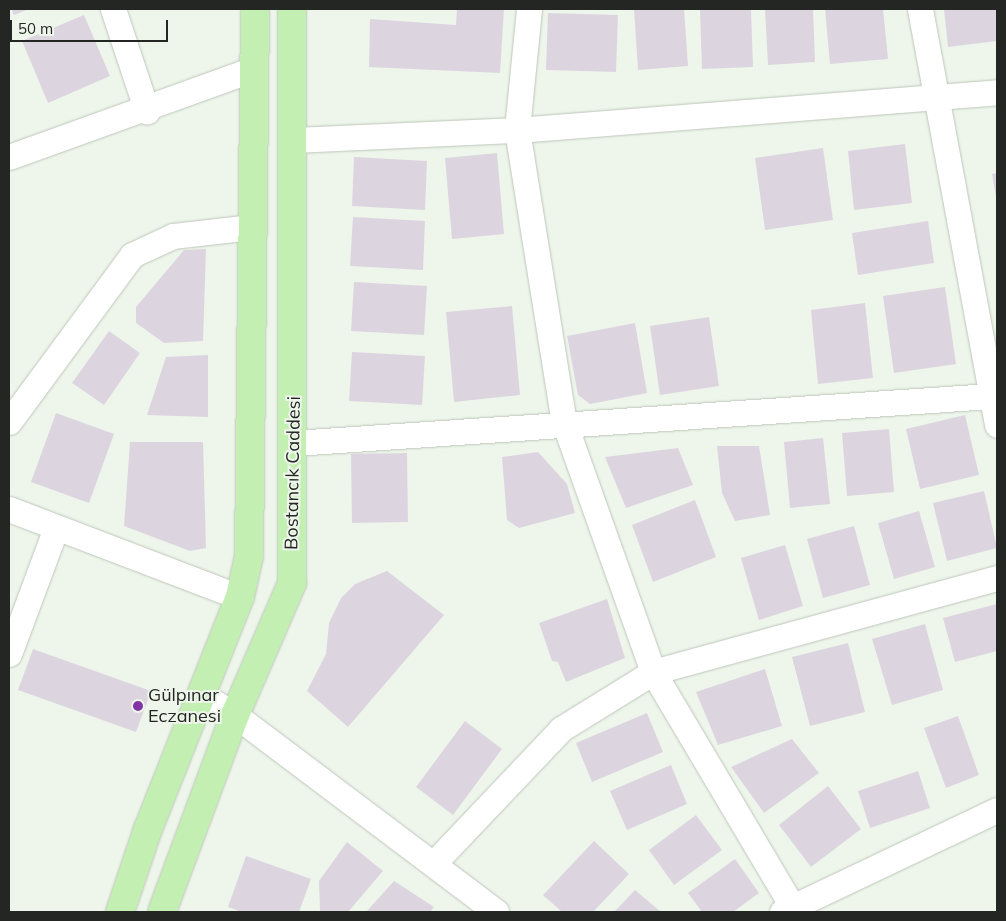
<!DOCTYPE html>
<meta charset="utf-8">
<style>
body{margin:0}
#map{position:relative;width:1006px;height:921px;overflow:hidden;background:#eef6eb;font-family:Mulish,sans-serif}
div>[style]{position:absolute}
.building>*{inset:0;background:#dcd5e0}
.roads{filter:drop-shadow(0 0 1px #bec5bb) drop-shadow(0 0 1px #bec5bb)}
.minor>*{height:25px;margin:-12.5px;padding:0 12.5px;transform-origin:12.5px;border-radius:12.5px;background:#fff}
.major>*{height:28px;margin:-14px;padding:0 14px;transform-origin:14px;border-radius:14px;background:#c4efb3}
.dots>*{width:14px;height:14px;translate:-50% -50%;box-sizing:border-box;border:2px solid #eef6eb;border-radius:50%}
span{translate:-50% -50%;white-space:nowrap;text-align:center;line-height:1.15;-webkit-text-stroke:4px #eef6eb;paint-order:stroke}
.street-label{font-size:18px;color:#232622}
.poi-label{font-size:18px;color:#232622}
.left{translate:0 -50%;text-align:left}
.frame{position:absolute;inset:0;border:10px solid #232622;pointer-events:none}
.scale{position:absolute;left:10px;top:20px;width:158px;height:22px;box-sizing:border-box;border:2px solid #232622;border-top:0;padding-left:6px;font-size:15px;line-height:18px;white-space:nowrap;color:#232622;-webkit-text-stroke:4px #eef6eb;paint-order:stroke}
</style>
<div id="map">
<div class="building">
<i style="clip-path:polygon(11px 9px,29px 9px,14px 15px)"></i>
<i style="clip-path:polygon(457px 9px,504px 9px,500px 73px,369px 67px,370px 19px,456px 25px)"></i>
<i style="clip-path:polygon(634px 9px,684px 9px,688px 66px,638px 70px)"></i>
<i style="clip-path:polygon(700px 9px,751px 9px,753px 67px,702px 69px)"></i>
<i style="clip-path:polygon(765px 9px,813px 9px,815px 62px,768px 65px)"></i>
<i style="clip-path:polygon(825px 9px,883px 9px,888px 59px,830px 64px)"></i>
<i style="clip-path:polygon(944px 9px,997px 9px,997px 41px,948px 47px)"></i>
<i style="clip-path:polygon(548px 13px,618px 15px,616px 72px,546px 70px)"></i>
<i style="clip-path:polygon(84px 15px,110px 76px,48px 103px,22px 41px)"></i>
<i style="clip-path:polygon(905px 144px,912px 203px,854px 210px,848px 151px)"></i>
<i style="clip-path:polygon(823px 148px,833px 220px,765px 230px,755px 158px)"></i>
<i style="clip-path:polygon(497px 153px,504px 234px,452px 239px,445px 158px)"></i>
<i style="clip-path:polygon(354px 157px,427px 161px,425px 210px,352px 206px)"></i>
<i style="clip-path:polygon(997px 173px,997px 197px,996px 197px,992px 174px)"></i>
<i style="clip-path:polygon(353px 217px,425px 221px,423px 270px,350px 266px)"></i>
<i style="clip-path:polygon(928px 221px,934px 263px,858px 275px,852px 233px)"></i>
<i style="clip-path:polygon(206px 249px,203px 341px,164px 343px,136px 323px,136px 307px,184px 250px)"></i>
<i style="clip-path:polygon(354px 282px,427px 286px,424px 335px,351px 331px)"></i>
<i style="clip-path:polygon(945px 287px,956px 364px,894px 373px,883px 296px)"></i>
<i style="clip-path:polygon(865px 303px,873px 378px,818px 384px,811px 310px)"></i>
<i style="clip-path:polygon(512px 306px,520px 395px,454px 402px,446px 312px)"></i>
<i style="clip-path:polygon(709px 317px,719px 386px,660px 395px,650px 326px)"></i>
<i style="clip-path:polygon(635px 323px,647px 393px,590px 404px,578px 395px,567px 336px)"></i>
<i style="clip-path:polygon(109px 331px,140px 353px,104px 405px,72px 383px)"></i>
<i style="clip-path:polygon(352px 352px,425px 356px,422px 405px,349px 401px)"></i>
<i style="clip-path:polygon(208px 355px,208px 417px,147px 415px,166px 357px)"></i>
<i style="clip-path:polygon(56px 413px,114px 434px,89px 503px,31px 482px)"></i>
<i style="clip-path:polygon(965px 415px,979px 475px,920px 489px,906px 429px)"></i>
<i style="clip-path:polygon(889px 429px,894px 492px,847px 496px,842px 433px)"></i>
<i style="clip-path:polygon(823px 438px,830px 504px,790px 508px,784px 442px)"></i>
<i style="clip-path:polygon(130px 442px,203px 442px,206px 548px,190px 551px,124px 526px)"></i>
<i style="clip-path:polygon(717px 446px,759px 446px,770px 515px,735px 521px,722px 493px)"></i>
<i style="clip-path:polygon(678px 448px,693px 485px,626px 508px,605px 457px)"></i>
<i style="clip-path:polygon(538px 452px,567px 484px,575px 513px,519px 528px,507px 520px,502px 457px)"></i>
<i style="clip-path:polygon(407px 453px,408px 522px,352px 523px,351px 454px)"></i>
<i style="clip-path:polygon(984px 491px,997px 548px,947px 561px,933px 503px)"></i>
<i style="clip-path:polygon(695px 500px,716px 557px,653px 582px,632px 525px)"></i>
<i style="clip-path:polygon(919px 511px,935px 567px,894px 579px,878px 523px)"></i>
<i style="clip-path:polygon(854px 526px,870px 585px,823px 598px,807px 539px)"></i>
<i style="clip-path:polygon(785px 545px,803px 606px,759px 620px,741px 558px)"></i>
<i style="clip-path:polygon(387px 571px,444px 615px,348px 727px,307px 691px,326px 654px,329px 623px,341px 598px,355px 584px)"></i>
<i style="clip-path:polygon(607px 599px,625px 658px,566px 682px,558px 662px,552px 661px,539px 623px)"></i>
<i style="clip-path:polygon(997px 604px,997px 651px,955px 662px,943px 618px)"></i>
<i style="clip-path:polygon(925px 624px,943px 690px,892px 705px,872px 639px)"></i>
<i style="clip-path:polygon(848px 643px,865px 712px,810px 726px,792px 657px)"></i>
<i style="clip-path:polygon(33px 649px,151px 691px,136px 732px,18px 690px)"></i>
<i style="clip-path:polygon(765px 669px,782px 726px,718px 745px,696px 692px)"></i>
<i style="clip-path:polygon(647px 713px,663px 752px,592px 782px,576px 743px)"></i>
<i style="clip-path:polygon(958px 716px,979px 775px,946px 788px,924px 728px)"></i>
<i style="clip-path:polygon(465px 721px,502px 749px,453px 815px,416px 787px)"></i>
<i style="clip-path:polygon(792px 739px,819px 773px,764px 813px,731px 767px)"></i>
<i style="clip-path:polygon(671px 765px,687px 804px,627px 830px,610px 791px)"></i>
<i style="clip-path:polygon(918px 771px,930px 808px,870px 828px,858px 791px)"></i>
<i style="clip-path:polygon(828px 786px,861px 829px,811px 867px,779px 825px)"></i>
<i style="clip-path:polygon(696px 815px,722px 850px,674px 885px,649px 850px)"></i>
<i style="clip-path:polygon(594px 841px,629px 874px,593px 912px,562px 912px,543px 895px)"></i>
<i style="clip-path:polygon(347px 842px,383px 871px,348px 912px,320px 912px,319px 881px)"></i>
<i style="clip-path:polygon(246px 856px,311px 879px,299px 912px,242px 912px,228px 907px)"></i>
<i style="clip-path:polygon(735px 859px,759px 893px,733px 912px,702px 912px,688px 893px)"></i>
<i style="clip-path:polygon(394px 881px,434px 907px,430px 912px,366px 912px)"></i>
<i style="clip-path:polygon(635px 890px,661px 912px,614px 912px)"></i>
</div>
<div class="roads">
<div class="minor">
<i style="left:113px;top:9px;width:108px;rotate:71.6deg"></i>
<i style="left:529px;top:9px;width:122px;rotate:95.7deg"></i>
<i style="left:517px;top:130px;width:296px;rotate:80.9deg"></i>
<i style="left:564px;top:422px;width:265px;rotate:70.4deg"></i>
<i style="left:653px;top:672px;width:272px;rotate:59.3deg"></i>
<i style="left:920px;top:9px;width:423px;rotate:79.5deg"></i>
<i style="left:295px;top:140px;width:222px;rotate:-2.6deg"></i>
<i style="left:517px;top:130px;width:482px;rotate:-4.5deg"></i>
<i style="left:9px;top:157px;width:259px;rotate:-19.8deg"></i>
<i style="left:9px;top:422px;width:207px;rotate:-53.6deg"></i>
<i style="left:132px;top:255px;width:45px;rotate:-24.9deg"></i>
<i style="left:173px;top:236px;width:80px;rotate:-6.5deg"></i>
<i style="left:294px;top:443px;width:698px;rotate:-3.86deg"></i>
<i style="left:9px;top:509px;width:247px;rotate:20.9deg"></i>
<i style="left:9px;top:654px;width:132px;rotate:-69.6deg"></i>
<i style="left:202px;top:695px;width:39px;rotate:31deg"></i>
<i style="left:235px;top:715px;width:327px;rotate:37deg"></i>
<i style="left:434px;top:863px;width:185px;rotate:-46.5deg"></i>
<i style="left:561px;top:729px;width:108px;rotate:-31.8deg"></i>
<i style="left:653px;top:672px;width:357px;rotate:-15.3deg"></i>
<i style="left:782px;top:912px;width:238px;rotate:-25.4deg"></i>
</div>
<div class="major">
<i style="left:120px;top:912px;width:88px;rotate:-71.4deg"></i>
<i style="left:148px;top:829px;width:250px;rotate:-68.4deg"></i>
<i style="left:240px;top:597px;width:42px;rotate:-77.6deg"></i>
<i style="left:249px;top:556px;width:547px;rotate:-89.37deg"></i>
<i style="left:162px;top:912px;width:210px;rotate:-69.7deg"></i>
<i style="left:235px;top:715px;width:144px;rotate:-66.6deg"></i>
<i style="left:292px;top:583px;width:574px;rotate:-90deg"></i>
</div>
</div>
<div class="dots">
<i style="left:138px;top:706px;background:#8134a5"></i>
</div>
<div class="street-label">
<span style="left:293px;top:473px;rotate:-89deg">Bostancık Caddesi</span>
</div>
<div class="poi-label">
<span class="left" style="left:148px;top:706px">Gülpınar<br>Eczanesi</span>
</div>
<div class="frame"></div>
<div class="scale">50 m</div>
</div>
